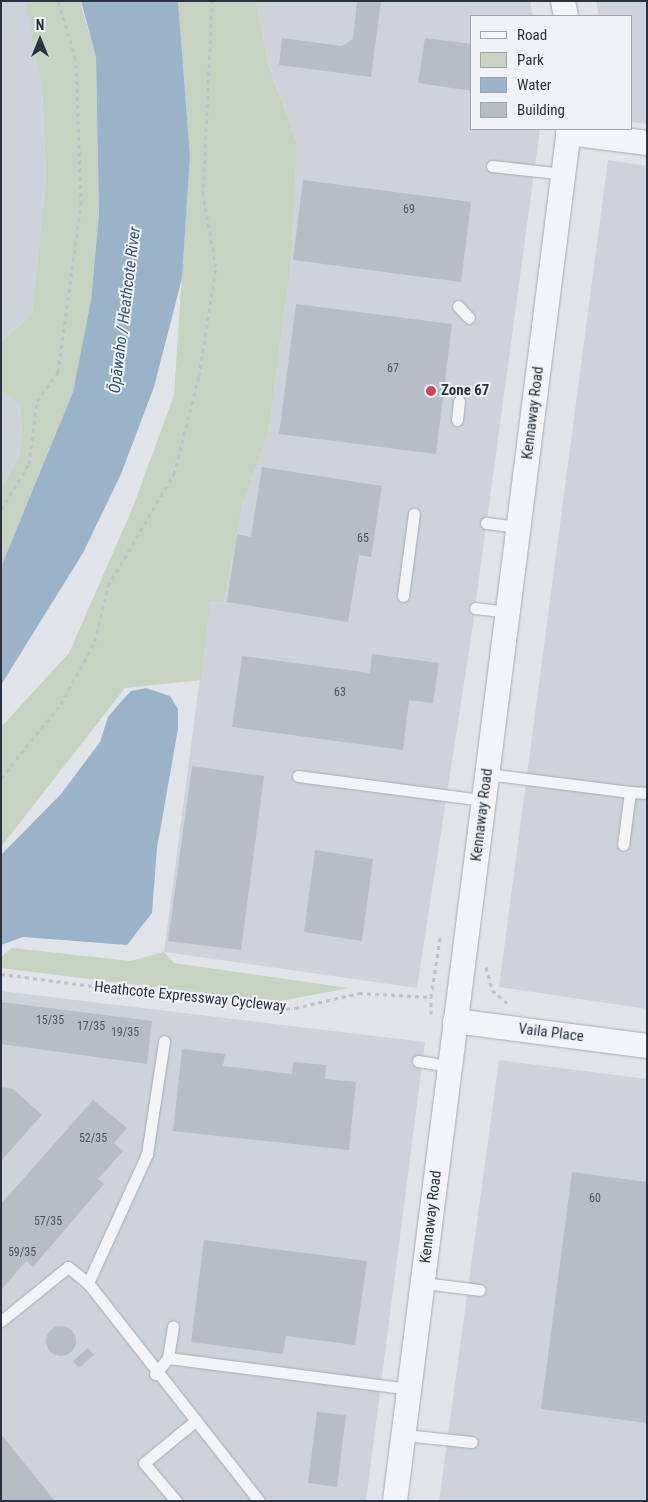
<!DOCTYPE html>
<meta charset="utf-8">
<style>
body{margin:0}
#map{position:relative;width:648px;height:1502px;overflow:hidden;background:#e0e4e9;font-family:"Roboto Condensed",sans-serif}
div>[style]{position:absolute}
.built>*{inset:0;background:#ced3db}
.green>*{inset:0;background:#c6d3c1}
.water>*{inset:0;background:#9bb3c8}
.building>*{inset:0;background:#b7bdc5}
.round{border-radius:50%}
.path>*{height:3px;margin-top:-1.5px;transform-origin:0;background:repeating-linear-gradient(90deg,#bec2c7 0 4px,transparent 0 8px)}
.roads{filter:drop-shadow(0 0 1px #a5abb3) drop-shadow(0 0 1px #a5abb3)}
.service>*{height:11px;margin:-5.5px;padding:0 5.5px;transform-origin:5.5px;border-radius:5.5px;background:#f2f4f7}
.minor>*{height:24px;margin:-12px;padding:0 12px;transform-origin:12px;border-radius:12px;background:#f2f4f7}
.dots>*{width:14px;height:14px;translate:-50% -50%;box-sizing:border-box;border:2px solid #eff2f6;border-radius:50%}
span{translate:-50% -50%;white-space:nowrap;text-align:center;line-height:1.15;-webkit-text-stroke:4px #eff2f6;paint-order:stroke}
.number-label{font-size:12px;color:#4c5561}
.number-label span{-webkit-text-stroke-width:0}
.poi-label{font-size:15px;color:#293240;font-weight:700}
.left{translate:0 -50%;text-align:left}
.street-label{font-size:15px;color:#293240}
.water-label{font-size:16px;color:#335273;font-style:italic}
.frame{position:absolute;inset:0;border:2px solid #293240;pointer-events:none}
.legend{position:absolute;left:470px;top:15px;width:162px;height:115px;box-sizing:border-box;background:#eff2f6;border:1px solid #a0a5ad;margin:0;padding:6px 9px;list-style:none;font-size:15px;color:#293240}
.legend li{display:flex;align-items:center;gap:10px;height:25px}
.legend b{width:25px;border:1px solid #a0a5ad}
.north{position:absolute;left:15px;top:15px;width:50px;height:50px;-webkit-text-stroke:4px #eff2f6;paint-order:stroke;rotate:0deg;font-size:14px;font-weight:700;line-height:20px;text-align:center;color:#293240}
.north::after{content:'';display:block;margin:auto;width:18px;height:22px;background:#293240;clip-path:polygon(50% 0,100% 100%,50% 72%,0 100%)}
</style>
<div id="map">
<div class="built">
<i style="clip-path:polygon(1px 1px,25px 1px,31px 20px,42px 87px,46px 177px,32px 314px,1px 342px)"></i>
<i style="clip-path:polygon(256px 1px,530px 1px,533px 16px,472px 16px,472px 129px,540px 129px,471px 638px,417px 988px,164px 952px,210px 600px,224px 601px,242px 506px,268px 434px,291px 263px,297px 143px,269px 65px)"></i>
<i style="clip-path:polygon(596px 1px,647px 1px,647px 124px,632px 122px,632px 16px,599px 16px)"></i>
<i style="clip-path:polygon(608px 160px,647px 166px,647px 1009px,499px 987px)"></i>
<i style="clip-path:polygon(1px 390px,19px 403px,22px 429px,19px 457px,1px 488px)"></i>
<i style="clip-path:polygon(1px 991px,425px 1042px,366px 1501px,1px 1501px)"></i>
<i style="clip-path:polygon(499px 1060px,647px 1079px,647px 1501px,439px 1501px)"></i>
</div>
<div class="green">
<i style="clip-path:polygon(25px 1px,80px 1px,96px 57px,99px 214px,91px 300px,73px 392px,1px 567px,1px 488px,19px 457px,22px 429px,19px 403px,1px 390px,1px 342px,32px 314px,46px 177px,42px 87px)"></i>
<i style="clip-path:polygon(178px 1px,256px 1px,269px 66px,297px 143px,291px 263px,268px 434px,242px 506px,224px 601px,210px 601px,201px 680px,125px 688px,1px 847px,1px 727px,69px 653px,133px 507px,174px 395px,190px 156px)"></i>
<i style="clip-path:polygon(12px 948px,130px 961px,164px 952px,174px 963px,349px 988px,275px 1002px,1px 968px,1px 957px)"></i>
</div>
<div class="water">
<i style="clip-path:polygon(81px 1px,178px 1px,190px 156px,182px 278px,154px 387px,121px 474px,83px 553px,1px 685px,1px 567px,73px 392px,91px 300px,99px 214px,96px 57px)"></i>
<i style="clip-path:polygon(146px 688px,170px 696px,178px 709px,178px 729px,157px 848px,152px 913px,127px 945px,23px 937px,1px 945px,1px 855px,61px 794px,100px 742px,108px 717px,119px 704px,131px 691px)"></i>
</div>
<div class="building">
<i style="clip-path:polygon(357px 1px,381px 1px,371px 77px,279px 65px,282px 38px,342px 46px,353px 39px)"></i>
<i style="clip-path:polygon(425px 38px,472px 44px,472px 91px,418px 83px)"></i>
<i style="clip-path:polygon(303px 180px,471px 202px,461px 282px,293px 260px)"></i>
<i style="clip-path:polygon(296px 304px,452px 324px,436px 454px,279px 434px)"></i>
<i style="clip-path:polygon(262px 467px,382px 486px,371px 557px,359px 555px,348px 622px,227px 602px,237px 534px,251px 537px)"></i>
<i style="clip-path:polygon(372px 654px,439px 663px,433px 703px,409px 700px,403px 750px,232px 727px,242px 656px,370px 673px)"></i>
<i style="clip-path:polygon(192px 766px,264px 776px,241px 950px,168px 941px)"></i>
<i style="clip-path:polygon(315px 850px,373px 859px,362px 941px,304px 932px)"></i>
<i style="clip-path:polygon(1px 1002px,152px 1021px,147px 1064px,1px 1044px)"></i>
<i style="clip-path:polygon(182px 1049px,225px 1054px,223px 1066px,292px 1074px,293px 1062px,326px 1065px,325px 1079px,356px 1082px,349px 1150px,173px 1131px)"></i>
<i style="clip-path:polygon(1px 1087px,13px 1089px,42px 1115px,1px 1161px)"></i>
<i style="clip-path:polygon(93px 1100px,127px 1128px,114px 1143px,123px 1151px,98px 1179px,104px 1184px,33px 1267px,26px 1261px,1px 1290px,1px 1204px)"></i>
<i style="clip-path:polygon(572px 1172px,647px 1182px,647px 1423px,541px 1409px)"></i>
<i style="clip-path:polygon(204px 1240px,367px 1261px,355px 1345px,286px 1336px,283px 1354px,191px 1342px)"></i>
<i class="round" style="left:46px;top:1326px;width:30px;height:30px"></i>
<i style="clip-path:polygon(88px 1348px,94px 1355px,79px 1368px,73px 1361px)"></i>
<i style="clip-path:polygon(317px 1412px,346px 1415px,337px 1487px,308px 1483px)"></i>
<i style="clip-path:polygon(1px 1434px,55px 1501px,1px 1501px)"></i>
</div>
<div class="path">
<i style="left:1px;top:509px;width:53px;rotate:-58.1deg"></i>
<i style="left:29px;top:464px;width:64px;rotate:-82.8deg"></i>
<i style="left:37px;top:401px;width:36px;rotate:-54deg"></i>
<i style="left:58px;top:372px;width:170px;rotate:-82.2deg"></i>
<i style="left:81px;top:204px;width:145px;rotate:-92deg"></i>
<i style="left:76px;top:59px;width:61px;rotate:-107.2deg"></i>
<i style="left:1px;top:778px;width:95px;rotate:-51deg"></i>
<i style="left:61px;top:704px;width:72px;rotate:-61.6deg"></i>
<i style="left:95px;top:641px;width:57px;rotate:-76.7deg"></i>
<i style="left:108px;top:586px;width:130px;rotate:-59.5deg"></i>
<i style="left:174px;top:474px;width:101px;rotate:-75.7deg"></i>
<i style="left:199px;top:376px;width:110px;rotate:-81.1deg"></i>
<i style="left:216px;top:267px;width:73px;rotate:-100.2deg"></i>
<i style="left:203px;top:195px;width:194px;rotate:-87.3deg"></i>
<i style="left:486px;top:967px;width:24px;rotate:75deg"></i>
<i style="left:492px;top:990px;width:20px;rotate:41deg"></i>
<i style="left:1px;top:974px;width:271px;rotate:7.4deg"></i>
<i style="left:270px;top:1009px;width:25px;rotate:-2deg"></i>
<i style="left:295px;top:1008px;width:66px;rotate:-13.2deg"></i>
<i style="left:359px;top:993px;width:72px;rotate:3.2deg"></i>
<i style="left:431px;top:997px;width:60px;rotate:-81.3deg"></i>
<i style="left:431px;top:1014px;width:17px;rotate:-90deg"></i>
</div>
<div class="roads">
<div class="service">
<i style="left:492px;top:166px;width:72px;rotate:6.3deg"></i>
<i style="left:458px;top:306px;width:16px;rotate:47deg"></i>
<i style="left:457px;top:420px;width:19px;rotate:-84deg"></i>
<i style="left:486px;top:523px;width:33px;rotate:7deg"></i>
<i style="left:403px;top:596px;width:83px;rotate:-82.4deg"></i>
<i style="left:475px;top:608px;width:32px;rotate:7deg"></i>
<i style="left:487px;top:774px;width:144px;rotate:7.2deg"></i>
<i style="left:630px;top:792px;width:53px;rotate:97.5deg"></i>
<i style="left:298px;top:776px;width:187px;rotate:7.4deg"></i>
<i style="left:630px;top:792px;width:17px;rotate:3deg"></i>
<i style="left:418px;top:1061px;width:31px;rotate:9deg"></i>
<i style="left:88px;top:1283px;width:142px;rotate:-65.4deg"></i>
<i style="left:147px;top:1154px;width:114px;rotate:-81.4deg"></i>
<i style="left:423px;top:1283px;width:57px;rotate:7deg"></i>
<i style="left:1px;top:1321px;width:86px;rotate:-38.9deg"></i>
<i style="left:68px;top:1267px;width:26px;rotate:39deg"></i>
<i style="left:88px;top:1283px;width:277px;rotate:51.9deg"></i>
<i style="left:168px;top:1358px;width:245px;rotate:7.3deg"></i>
<i style="left:155px;top:1374px;width:21px;rotate:-51deg"></i>
<i style="left:168px;top:1358px;width:32px;rotate:-81deg"></i>
<i style="left:404px;top:1435px;width:68px;rotate:5.9deg"></i>
<i style="left:176px;top:1501px;width:50px;rotate:-130.1deg"></i>
<i style="left:144px;top:1463px;width:65px;rotate:-39.4deg"></i>
</div>
<div class="minor">
<i style="left:563px;top:1px;width:15px;rotate:79deg"></i>
<i style="left:568px;top:133px;width:80px;rotate:7.2deg"></i>
<i style="left:455px;top:1021px;width:194px;rotate:7.4deg"></i>
<i style="left:395px;top:1501px;width:1383px;rotate:-82.77deg"></i>
</div>
</div>
<div class="dots">
<i style="left:431px;top:391px;background:#cd465e"></i>
</div>
<div class="number-label">
<span style="left:409px;top:210px">69</span>
<span style="left:393px;top:369px">67</span>
<span style="left:363px;top:539px">65</span>
<span style="left:340px;top:693px">63</span>
<span style="left:50px;top:1021px">15/35</span>
<span style="left:91px;top:1027px">17/35</span>
<span style="left:125px;top:1033px">19/35</span>
<span style="left:93px;top:1139px">52/35</span>
<span style="left:595px;top:1199px">60</span>
<span style="left:48px;top:1222px">57/35</span>
<span style="left:22px;top:1253px">59/35</span>
</div>
<div class="poi-label">
<span class="left" style="left:441px;top:391px">Zone 67</span>
</div>
<div class="street-label">
<span style="left:533px;top:413px;rotate:-83deg">Kennaway Road</span>
<span style="left:482px;top:815px;rotate:-83deg">Kennaway Road</span>
<span style="left:190px;top:997px;rotate:6deg">Heathcote Expressway Cycleway</span>
<span style="left:551px;top:1033px;rotate:7deg">Vaila Place</span>
<span style="left:431px;top:1217px;rotate:-83deg">Kennaway Road</span>
</div>
<div class="water-label">
<span style="left:125px;top:310px;rotate:-83deg">Ōpāwaho / Heathcote River</span>
</div>
<div class="frame"></div>
<ul class="legend">
<li><b style="height:6px;background:#f2f4f7"></b>Road</li>
<li><b style="height:14px;background:#c6d3c1"></b>Park</li>
<li><b style="height:14px;background:#9bb3c8"></b>Water</li>
<li><b style="height:14px;background:#b7bdc5"></b>Building</li>
</ul>
<div class="north">N</div>
</div>
